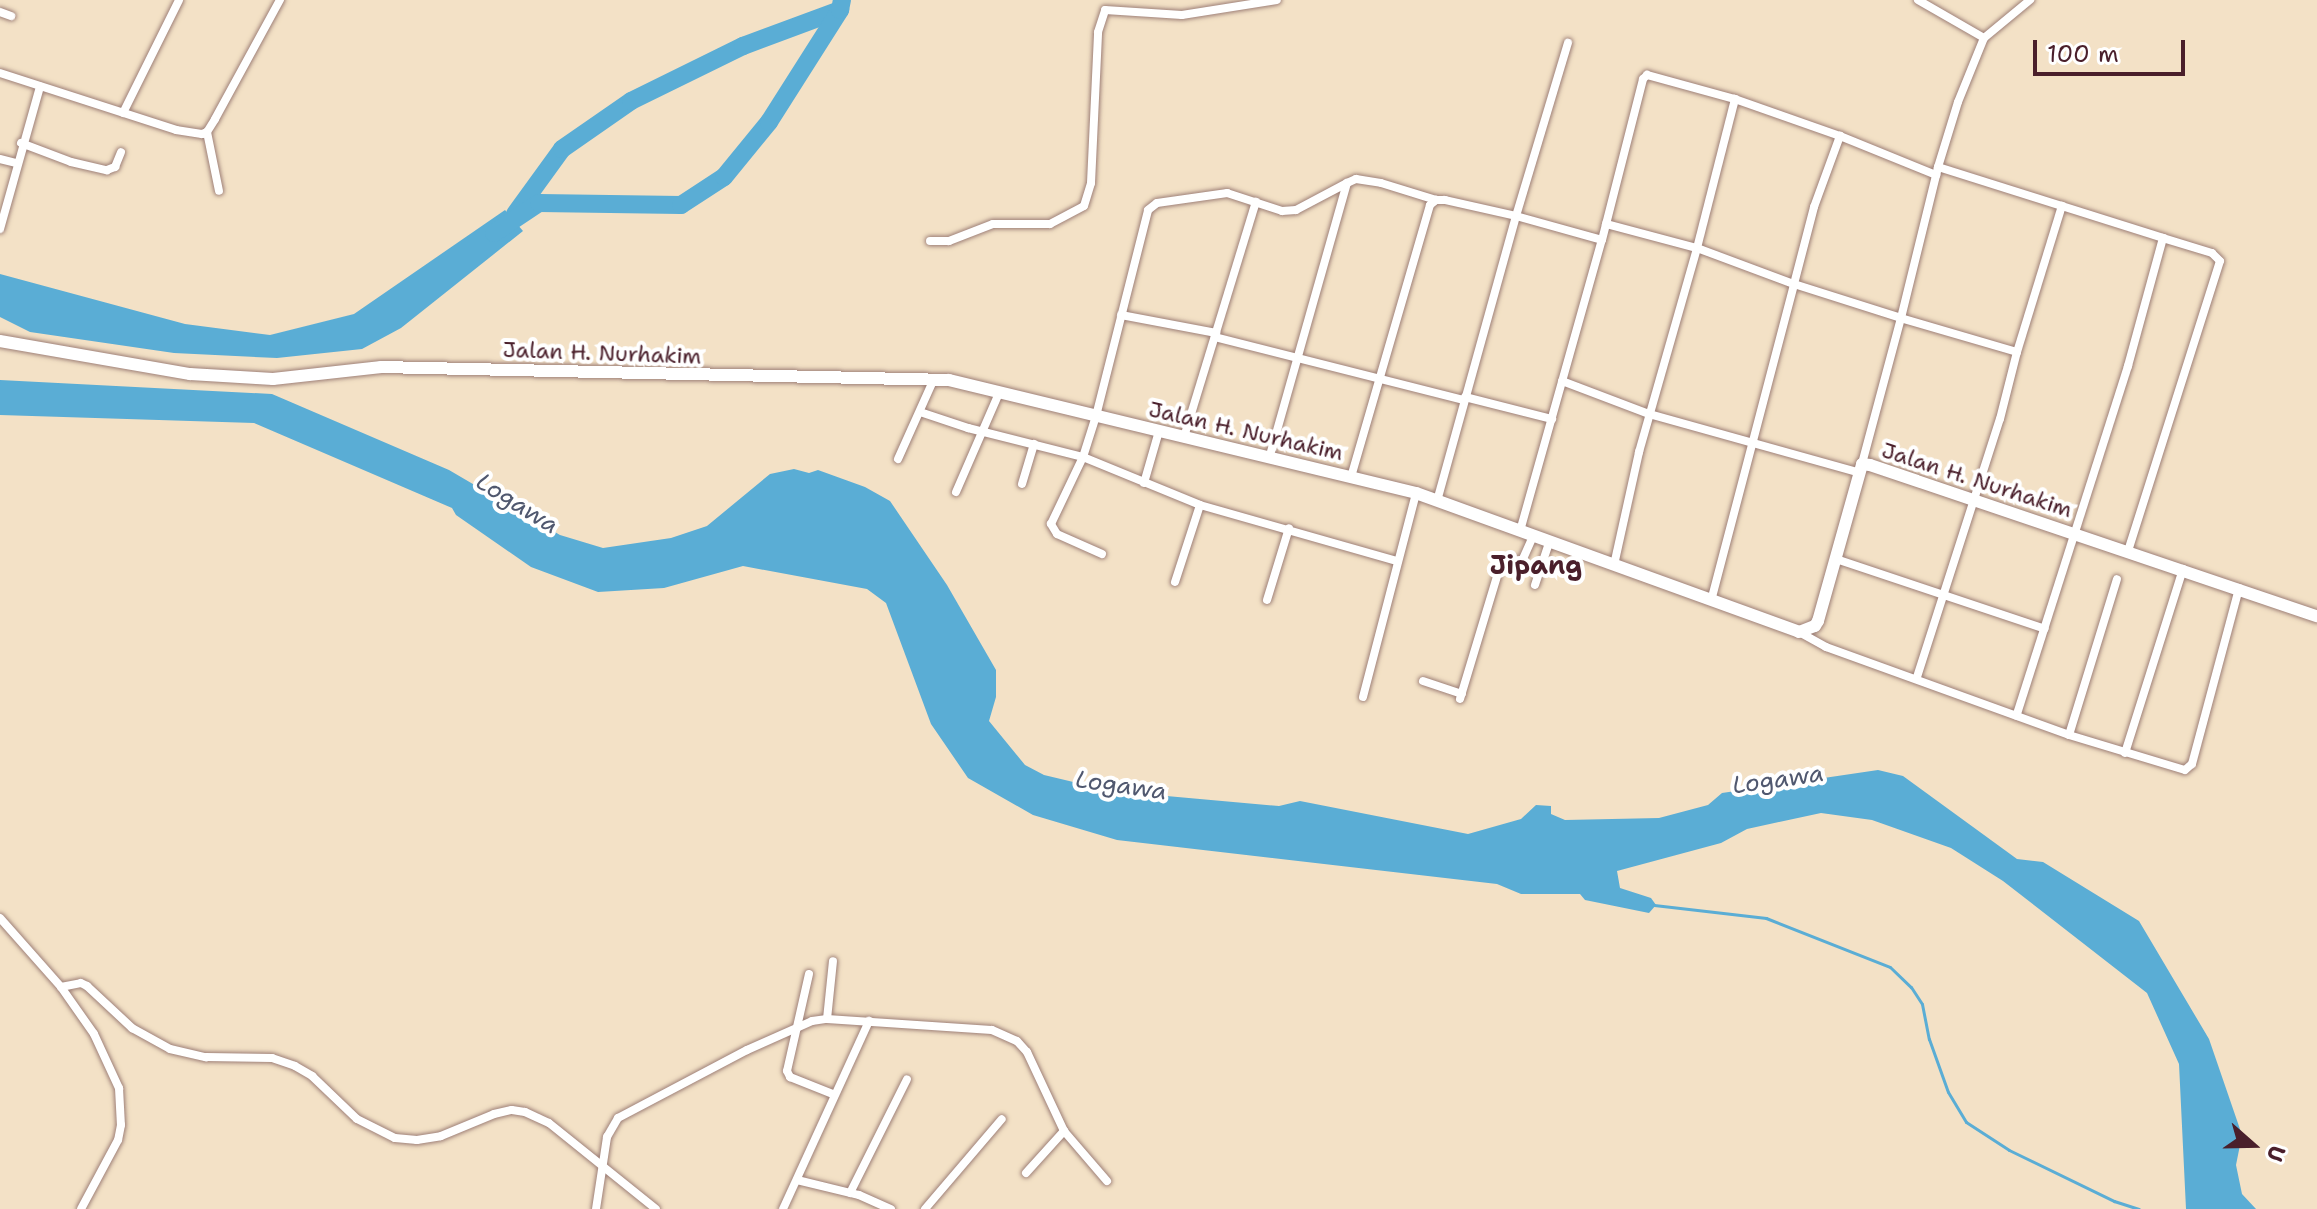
<!DOCTYPE html>
<style>
body{margin:0}
#map{position:relative;width:2317px;height:1209px;overflow:hidden;background:#f3e1c6;font-family:"Shantell Sans",sans-serif}
div>[style]{position:absolute}
.water>*{inset:0;background:#5aadd5}
.stream>*{height:3px;margin:-1.5px;padding:0 1.5px;transform-origin:1.5px;border-radius:1.5px;background:#5aadd5}
.river>*{height:18px;margin:-9px;padding:0 9px;transform-origin:9px;border-radius:9px;background:#5aadd5}
.roads{filter:drop-shadow(0 0 2px #9e8078) drop-shadow(0 0 2px #9e8078)}
.minor>*{height:8px;margin:-4px;padding:0 4px;transform-origin:4px;border-radius:4px;background:#fff}
.secondary>*{height:12px;margin:-6px;padding:0 6px;transform-origin:6px;border-radius:6px;background:#fff}
span{translate:-50% -50%;white-space:nowrap;text-align:center;line-height:1.15;-webkit-text-stroke:8px #fff;paint-order:stroke}
.street-label{font-size:22px;color:#4a1f2b}
.water-label{font-size:24px;color:#50586f;font-style:italic}
.quarter-label{font-size:26px;color:#4a1f2b;font-weight:700}
.north{position:absolute;left:2213px;top:1105px;width:80px;height:80px;-webkit-text-stroke:6px #fff;paint-order:stroke;rotate:110deg;font-size:22px;font-weight:700;line-height:32px;text-align:center;color:#4a1f2b}
.north::after{content:'';display:block;margin:auto;width:28px;height:36px;background:#4a1f2b;clip-path:polygon(50% 0,100% 100%,50% 72%,0 100%)}
.scale{position:absolute;left:2033px;top:40px;width:152px;height:36px;box-sizing:border-box;border:4px solid #4a1f2b;border-top:0;padding-left:10px;font-size:24px;line-height:28px;white-space:nowrap;color:#4a1f2b;-webkit-text-stroke:6px #fff;paint-order:stroke}
</style>
<div id="map">
<div class="water">
<i style="clip-path:polygon(505px 210px,523px 231px,401px 328px,362px 349px,277px 358px,174px 353px,30px 332px,0 317px,0 274px,185px 324px,270px 335px,354px 314px)"></i>
<i style="clip-path:polygon(0 380px,272px 394px,449px 470px,560px 535px,603px 548px,671px 538px,707px 526px,770px 474px,794px 469px,809px 473px,818px 470px,865px 487px,890px 501px,947px 585px,996px 670px,996px 697px,989px 721px,1025px 765px,1044px 775px,1111px 791px,1279px 806px,1300px 801px,1468px 834px,1521px 819px,1536px 805px,1551px 806px,1551px 814px,1565px 820px,1659px 818px,1708px 805px,1722px 793px,1878px 770px,1903px 776px,2017px 859px,2043px 862px,2139px 921px,2209px 1039px,2242px 1135px,2236px 1165px,2242px 1194px,2256px 1209px,2186px 1209px,2179px 1064px,2147px 993px,2003px 881px,1951px 848px,1872px 820px,1821px 813px,1747px 829px,1721px 843px,1617px 871px,1620px 888px,1651px 898px,1656px 905px,1649px 913px,1585px 900px,1580px 894px,1521px 894px,1497px 884px,1117px 840px,1033px 815px,968px 778px,931px 724px,886px 603px,867px 589px,743px 566px,664px 588px,598px 592px,531px 567px,456px 515px,452px 508px,254px 423px,0 415px)"></i>
</div>
<div class="stream">
<i style="left:1654px;top:905px;width:113px;rotate:6.6deg"></i>
<i style="left:1766px;top:918px;width:133px;rotate:21.6deg"></i>
<i style="left:1890px;top:967px;width:29px;rotate:44deg"></i>
<i style="left:1911px;top:987px;width:20px;rotate:57deg"></i>
<i style="left:1922px;top:1004px;width:36px;rotate:79deg"></i>
<i style="left:1929px;top:1039px;width:56px;rotate:70.3deg"></i>
<i style="left:1948px;top:1092px;width:35px;rotate:59deg"></i>
<i style="left:1966px;top:1122px;width:51px;rotate:33.1deg"></i>
<i style="left:2009px;top:1150px;width:117px;rotate:25.9deg"></i>
<i style="left:2114px;top:1201px;width:26px;rotate:18deg"></i>
</div>
<div class="river">
<i style="left:515px;top:214px;width:80px;rotate:-54.1deg"></i>
<i style="left:562px;top:149px;width:84px;rotate:-34.8deg"></i>
<i style="left:631px;top:101px;width:125px;rotate:-26.2deg"></i>
<i style="left:743px;top:46px;width:103px;rotate:-20.4deg"></i>
<i style="left:494px;top:233px;width:54px;rotate:-33.7deg"></i>
<i style="left:539px;top:203px;width:142px;rotate:0.8deg"></i>
<i style="left:681px;top:205px;width:51px;rotate:-33.1deg"></i>
<i style="left:724px;top:177px;width:71px;rotate:-50.7deg"></i>
<i style="left:769px;top:122px;width:133px;rotate:-57.6deg"></i>
<i style="left:840px;top:10px;width:10px;rotate:-79deg"></i>
</div>
<div class="roads">
<div class="minor">
<i style="left:1918px;top:0;width:76px;rotate:29.9deg"></i>
<i style="left:1984px;top:38px;width:60px;rotate:-39.6deg"></i>
<i style="left:0;top:12px;width:12px;rotate:20deg"></i>
<i style="left:0;top:73px;width:185px;rotate:17.9deg"></i>
<i style="left:176px;top:130px;width:26px;rotate:9deg"></i>
<i style="left:202px;top:134px;width:5px;rotate:-22deg"></i>
<i style="left:207px;top:132px;width:15px;rotate:-58deg"></i>
<i style="left:215px;top:119px;width:136px;rotate:-61.4deg"></i>
<i style="left:123px;top:113px;width:126px;rotate:-63.6deg"></i>
<i style="left:207px;top:132px;width:60px;rotate:78.5deg"></i>
<i style="left:21px;top:143px;width:53px;rotate:20.8deg"></i>
<i style="left:71px;top:162px;width:37px;rotate:13deg"></i>
<i style="left:107px;top:170px;width:9px;rotate:-21deg"></i>
<i style="left:115px;top:167px;width:16px;rotate:-68deg"></i>
<i style="left:0;top:159px;width:16px;rotate:14deg"></i>
<i style="left:1938px;top:167px;width:236px;rotate:17.5deg"></i>
<i style="left:2163px;top:238px;width:133px;rotate:105.3deg"></i>
<i style="left:2128px;top:366px;width:367px;rotate:107.7deg"></i>
<i style="left:1347px;top:183px;width:10px;rotate:-24deg"></i>
<i style="left:1356px;top:179px;width:25px;rotate:9deg"></i>
<i style="left:1381px;top:183px;width:58px;rotate:17.2deg"></i>
<i style="left:1606px;top:224px;width:94px;rotate:14.8deg"></i>
<i style="left:1697px;top:248px;width:154px;rotate:-75.7deg"></i>
<i style="left:1735px;top:99px;width:111px;rotate:19.4deg"></i>
<i style="left:0;top:229px;width:148px;rotate:-74.3deg"></i>
<i style="left:930px;top:241px;width:19px"></i>
<i style="left:949px;top:241px;width:47px;rotate:-21.1deg"></i>
<i style="left:993px;top:224px;width:57px"></i>
<i style="left:1050px;top:224px;width:38px;rotate:-28deg"></i>
<i style="left:1084px;top:206px;width:24px;rotate:-73deg"></i>
<i style="left:1091px;top:183px;width:151px;rotate:-87.3deg"></i>
<i style="left:1098px;top:32px;width:23px;rotate:-72deg"></i>
<i style="left:1105px;top:10px;width:77px;rotate:3.7deg"></i>
<i style="left:1182px;top:15px;width:96px;rotate:-9deg"></i>
<i style="left:1121px;top:315px;width:97px;rotate:10.7deg"></i>
<i style="left:1215px;top:337px;width:257px;rotate:14.2deg"></i>
<i style="left:2017px;top:352px;width:153px;rotate:-72.9deg"></i>
<i style="left:1562px;top:381px;width:93px;rotate:20.8deg"></i>
<i style="left:1649px;top:414px;width:219px;rotate:15.6deg"></i>
<i style="left:1465px;top:397px;width:90px;rotate:14.2deg"></i>
<i style="left:920px;top:412px;width:51px;rotate:18.4deg"></i>
<i style="left:968px;top:428px;width:119px;rotate:14.2deg"></i>
<i style="left:1083px;top:457px;width:126px;rotate:22.3deg"></i>
<i style="left:1200px;top:505px;width:205px;rotate:15.9deg"></i>
<i style="left:1184px;top:437px;width:246px;rotate:-73deg"></i>
<i style="left:898px;top:459px;width:88px;rotate:-65.8deg"></i>
<i style="left:1351px;top:477px;width:283px;rotate:-73.8deg"></i>
<i style="left:1430px;top:205px;width:8px;rotate:-40deg"></i>
<i style="left:1436px;top:200px;width:9px"></i>
<i style="left:1445px;top:200px;width:73px;rotate:12.7deg"></i>
<i style="left:1516px;top:216px;width:181px;rotate:-73.3deg"></i>
<i style="left:1144px;top:483px;width:54px;rotate:-73.9deg"></i>
<i style="left:1022px;top:484px;width:42px;rotate:-73.3deg"></i>
<i style="left:956px;top:492px;width:110px;rotate:-66.5deg"></i>
<i style="left:1437px;top:501px;width:296px;rotate:-74.5deg"></i>
<i style="left:1516px;top:216px;width:89px;rotate:15.6deg"></i>
<i style="left:1520px;top:531px;width:302px;rotate:-74.3deg"></i>
<i style="left:1602px;top:240px;width:166px;rotate:-75.7deg"></i>
<i style="left:1643px;top:79px;width:6px;rotate:-45deg"></i>
<i style="left:1647px;top:75px;width:91px;rotate:15.3deg"></i>
<i style="left:2128px;top:551px;width:304px;rotate:-72.4deg"></i>
<i style="left:2220px;top:261px;width:11px;rotate:-135deg"></i>
<i style="left:2212px;top:253px;width:51px;rotate:-163deg"></i>
<i style="left:1102px;top:554px;width:49px;rotate:-156deg"></i>
<i style="left:1057px;top:534px;width:12px;rotate:-121deg"></i>
<i style="left:1051px;top:524px;width:74px;rotate:-64.5deg"></i>
<i style="left:1083px;top:457px;width:43px;rotate:-72.4deg"></i>
<i style="left:1096px;top:416px;width:212px;rotate:-75.8deg"></i>
<i style="left:1148px;top:210px;width:11px;rotate:-38deg"></i>
<i style="left:1157px;top:203px;width:71px;rotate:-8.1deg"></i>
<i style="left:1227px;top:193px;width:58px;rotate:18.1deg"></i>
<i style="left:1282px;top:211px;width:14px;rotate:-4deg"></i>
<i style="left:1296px;top:210px;width:58px;rotate:-27.9deg"></i>
<i style="left:1347px;top:183px;width:286px;rotate:105.8deg"></i>
<i style="left:1836px;top:559px;width:220px;rotate:18.5deg"></i>
<i style="left:1614px;top:565px;width:116px;rotate:-77.5deg"></i>
<i style="left:1639px;top:452px;width:212px;rotate:-74.1deg"></i>
<i style="left:1697px;top:248px;width:103px;rotate:20.4deg"></i>
<i style="left:1794px;top:284px;width:80px;rotate:-75.4deg"></i>
<i style="left:1814px;top:207px;width:76px;rotate:-69.9deg"></i>
<i style="left:1840px;top:136px;width:104px;rotate:22.1deg"></i>
<i style="left:1175px;top:582px;width:81px;rotate:-72deg"></i>
<i style="left:1535px;top:585px;width:44px;rotate:-71.6deg"></i>
<i style="left:1267px;top:600px;width:75px;rotate:-73deg"></i>
<i style="left:1711px;top:601px;width:328px;rotate:-75.3deg"></i>
<i style="left:1794px;top:284px;width:112px;rotate:17.6deg"></i>
<i style="left:1901px;top:318px;width:151px;rotate:105deg"></i>
<i style="left:1799px;top:632px;width:31px;rotate:29deg"></i>
<i style="left:1826px;top:647px;width:258px;rotate:19.9deg"></i>
<i style="left:2069px;top:735px;width:121px;rotate:16.8deg"></i>
<i style="left:2185px;top:770px;width:9px;rotate:-41deg"></i>
<i style="left:2192px;top:764px;width:182px;rotate:-75deg"></i>
<i style="left:1917px;top:677px;width:271px;rotate:-72.2deg"></i>
<i style="left:2000px;top:419px;width:69px;rotate:-75.8deg"></i>
<i style="left:2017px;top:352px;width:121px;rotate:-163.7deg"></i>
<i style="left:1901px;top:318px;width:155px;rotate:-76.2deg"></i>
<i style="left:1938px;top:167px;width:68px;rotate:-72.9deg"></i>
<i style="left:1958px;top:102px;width:69px;rotate:-67.9deg"></i>
<i style="left:1423px;top:681px;width:41px;rotate:18.4deg"></i>
<i style="left:1363px;top:697px;width:211px;rotate:-75.4deg"></i>
<i style="left:1460px;top:699px;width:145px;rotate:-73.2deg"></i>
<i style="left:1502px;top:560px;width:20px;rotate:3deg"></i>
<i style="left:1522px;top:561px;width:27px;rotate:-66deg"></i>
<i style="left:2069px;top:735px;width:163px;rotate:-72.9deg"></i>
<i style="left:2125px;top:753px;width:193px;rotate:-72.5deg"></i>
<i style="left:0;top:918px;width:92px;rotate:48.5deg"></i>
<i style="left:61px;top:987px;width:57px;rotate:54.9deg"></i>
<i style="left:94px;top:1034px;width:60px;rotate:65.2deg"></i>
<i style="left:119px;top:1088px;width:37px;rotate:87deg"></i>
<i style="left:121px;top:1125px;width:15px;rotate:101deg"></i>
<i style="left:118px;top:1140px;width:78px;rotate:118.2deg"></i>
<i style="left:809px;top:974px;width:99px;rotate:102.8deg"></i>
<i style="left:787px;top:1071px;width:7px;rotate:63deg"></i>
<i style="left:790px;top:1077px;width:48px;rotate:21.8deg"></i>
<i style="left:61px;top:987px;width:20px;rotate:-11deg"></i>
<i style="left:81px;top:983px;width:7px;rotate:27deg"></i>
<i style="left:87px;top:986px;width:62px;rotate:43deg"></i>
<i style="left:132px;top:1028px;width:43px;rotate:28.9deg"></i>
<i style="left:170px;top:1049px;width:37px;rotate:13deg"></i>
<i style="left:206px;top:1057px;width:66px;rotate:0.9deg"></i>
<i style="left:272px;top:1058px;width:24px;rotate:19deg"></i>
<i style="left:295px;top:1066px;width:20px;rotate:30deg"></i>
<i style="left:312px;top:1076px;width:62px;rotate:43.7deg"></i>
<i style="left:357px;top:1119px;width:42px;rotate:26.6deg"></i>
<i style="left:395px;top:1138px;width:22px;rotate:5deg"></i>
<i style="left:417px;top:1140px;width:24px;rotate:-9deg"></i>
<i style="left:441px;top:1136px;width:57px;rotate:-22.5deg"></i>
<i style="left:494px;top:1114px;width:18px;rotate:-13deg"></i>
<i style="left:512px;top:1110px;width:13px;rotate:9deg"></i>
<i style="left:525px;top:1112px;width:26px;rotate:25deg"></i>
<i style="left:549px;top:1123px;width:137px;rotate:38.8deg"></i>
<i style="left:827px;top:1019px;width:58px;rotate:-84.1deg"></i>
<i style="left:1026px;top:1173px;width:57px;rotate:-47.9deg"></i>
<i style="left:797px;top:1180px;width:64px;rotate:13.6deg"></i>
<i style="left:859px;top:1195px;width:35px;rotate:24deg"></i>
<i style="left:850px;top:1193px;width:127px;rotate:-63.4deg"></i>
<i style="left:596px;top:1209px;width:73px;rotate:-81.3deg"></i>
<i style="left:607px;top:1137px;width:22px;rotate:-60deg"></i>
<i style="left:618px;top:1118px;width:146px;rotate:-27.8deg"></i>
<i style="left:747px;top:1050px;width:71px;rotate:-24deg"></i>
<i style="left:812px;top:1021px;width:15px;rotate:-8deg"></i>
<i style="left:827px;top:1019px;width:165px;rotate:3.8deg"></i>
<i style="left:992px;top:1030px;width:27px;rotate:24deg"></i>
<i style="left:1017px;top:1041px;width:15px;rotate:48deg"></i>
<i style="left:1027px;top:1052px;width:87px;rotate:64.9deg"></i>
<i style="left:1064px;top:1131px;width:66px;rotate:49.3deg"></i>
<i style="left:783px;top:1209px;width:207px;rotate:-65.4deg"></i>
<i style="left:925px;top:1209px;width:118px;rotate:-49.5deg"></i>
</div>
<div class="secondary">
<i style="left:0;top:341px;width:193px;rotate:9.9deg"></i>
<i style="left:190px;top:374px;width:83px;rotate:3.4deg"></i>
<i style="left:273px;top:379px;width:109px;rotate:-6.3deg"></i>
<i style="left:381px;top:367px;width:568px;rotate:1.31deg"></i>
<i style="left:949px;top:380px;width:480px;rotate:13.6deg"></i>
<i style="left:1416px;top:493px;width:407px;rotate:19.9deg"></i>
<i style="left:1799px;top:632px;width:17px;rotate:-21deg"></i>
<i style="left:1815px;top:626px;width:6px;rotate:-59deg"></i>
<i style="left:1818px;top:621px;width:163px;rotate:-74.3deg"></i>
<i style="left:1862px;top:464px;width:8px;rotate:7deg"></i>
<i style="left:1870px;top:465px;width:472px;rotate:18.7deg"></i>
</div>
</div>
<div class="street-label">
<span style="left:602px;top:353px;rotate:2deg">Jalan H. Nurhakim</span>
<span style="left:1246px;top:431px;rotate:13deg">Jalan H. Nurhakim</span>
<span style="left:1977px;top:480px;rotate:18deg">Jalan H. Nurhakim</span>
</div>
<div class="water-label">
<span style="left:517px;top:504px;rotate:32deg">Logawa</span>
<span style="left:1778px;top:780px;rotate:-8deg">Logawa</span>
<span style="left:1121px;top:786px;rotate:8deg">Logawa</span>
</div>
<div class="quarter-label">
<span style="left:1536px;top:565px">Jipang</span>
</div>
<div class="north">U</div>
<div class="scale">100 m</div>
</div>
